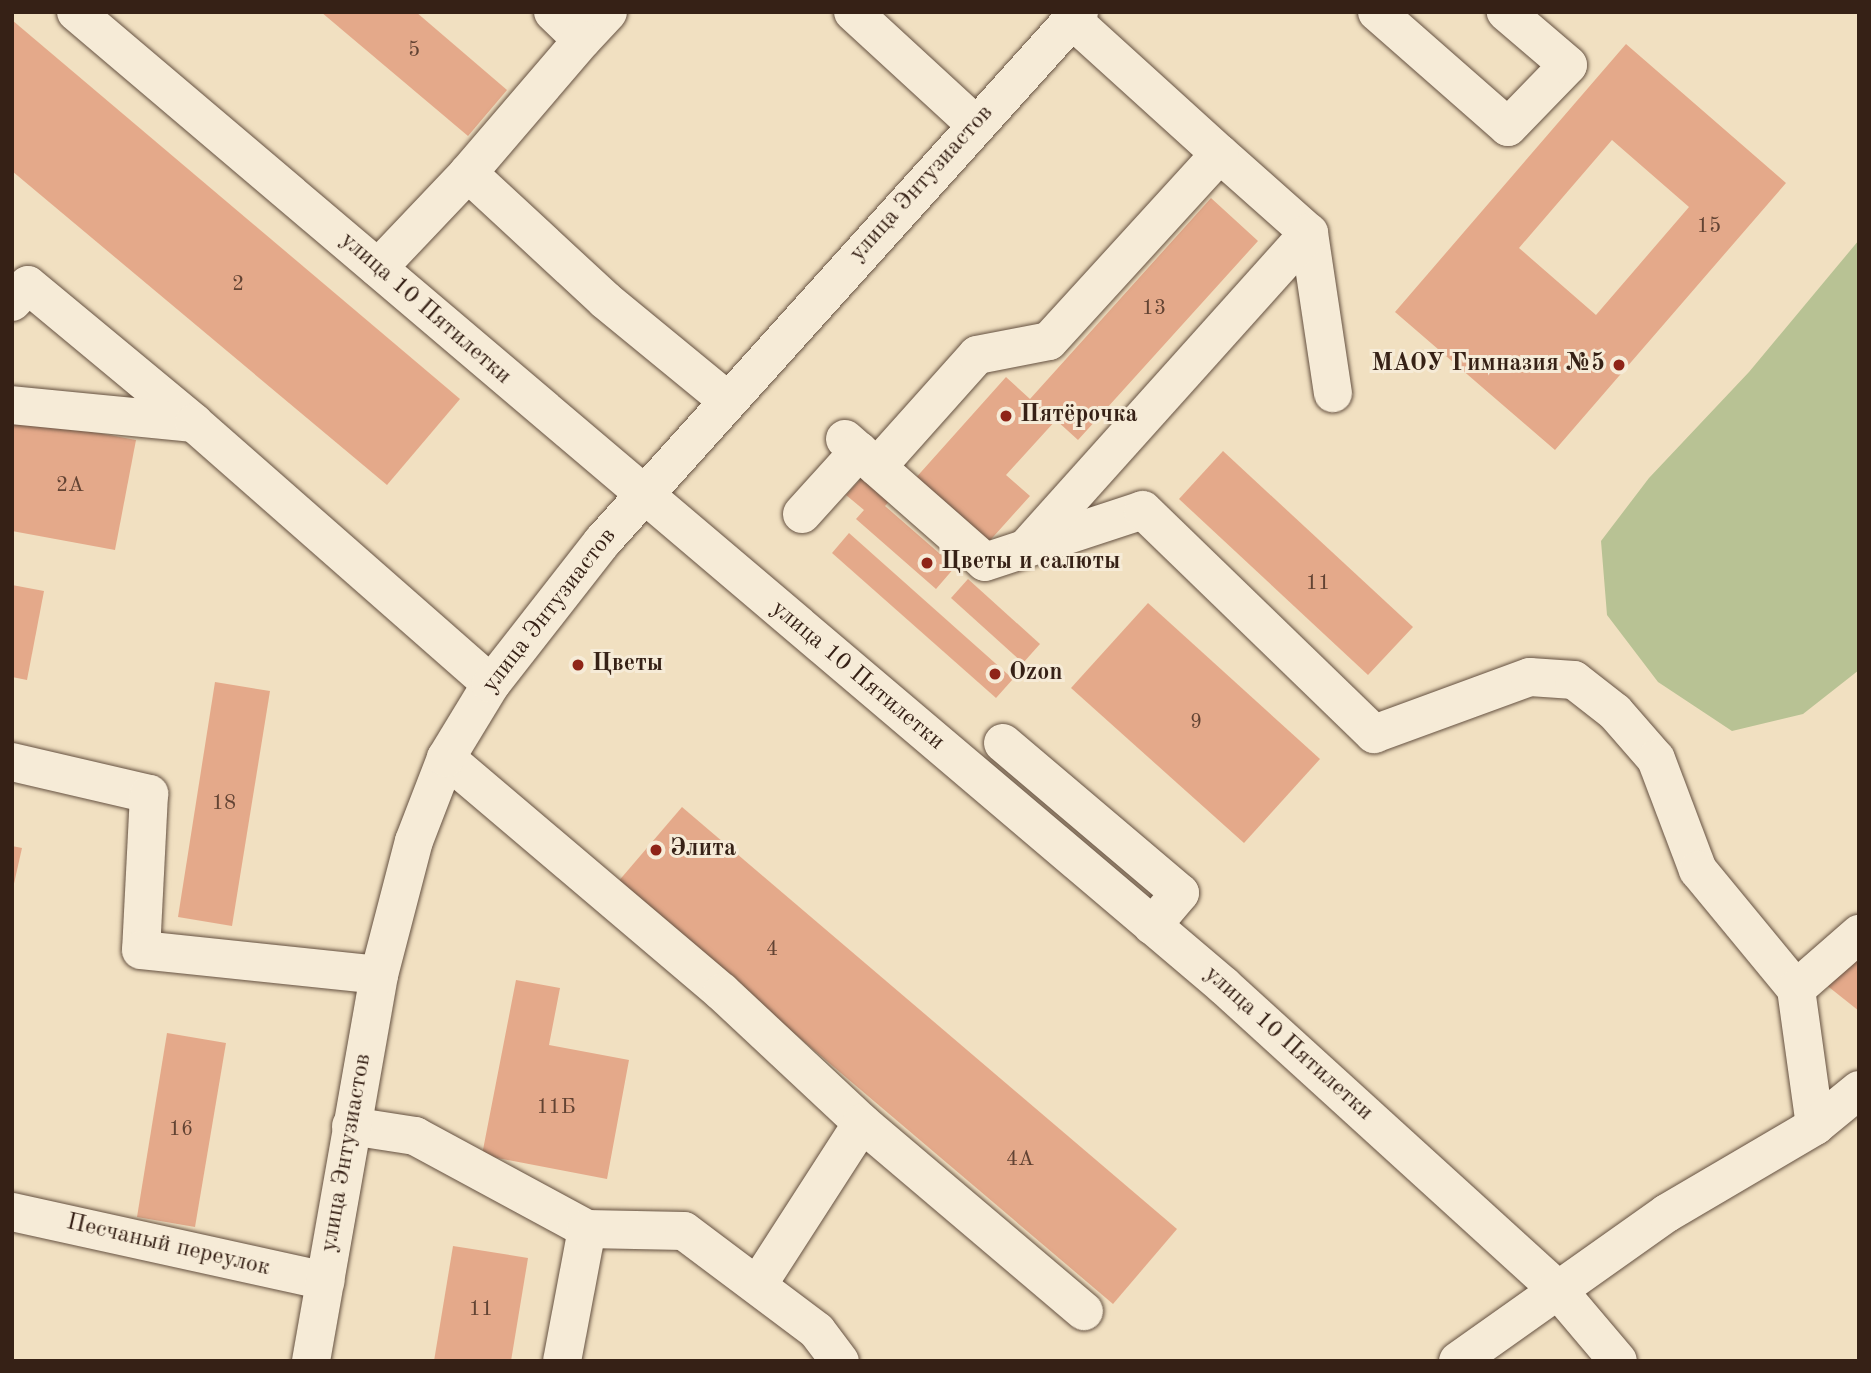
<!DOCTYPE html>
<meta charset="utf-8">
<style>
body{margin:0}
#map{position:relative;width:1871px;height:1373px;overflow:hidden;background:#f1e0c1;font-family:"Old Standard TT",serif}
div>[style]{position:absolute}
.green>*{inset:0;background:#b8c294}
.building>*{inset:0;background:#e4a98a}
.roads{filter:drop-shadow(0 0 2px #655141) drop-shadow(0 0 2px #655141)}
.minor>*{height:38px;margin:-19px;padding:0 19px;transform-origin:19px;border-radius:19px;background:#f6ebd7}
.dots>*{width:19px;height:19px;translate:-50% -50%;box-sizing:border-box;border:4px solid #f6ebd7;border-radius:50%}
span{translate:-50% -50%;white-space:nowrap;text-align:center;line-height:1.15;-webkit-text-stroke:6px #f6ebd7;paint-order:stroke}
.number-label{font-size:21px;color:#624333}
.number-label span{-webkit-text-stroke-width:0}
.street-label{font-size:24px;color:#362116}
.poi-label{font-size:24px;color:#362116;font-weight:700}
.right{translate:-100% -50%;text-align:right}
.left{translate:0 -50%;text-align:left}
.frame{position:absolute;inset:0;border:14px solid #362116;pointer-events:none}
</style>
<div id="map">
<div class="green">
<i style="clip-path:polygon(1859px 240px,1859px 670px,1803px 714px,1732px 731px,1658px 682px,1607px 615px,1601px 541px,1649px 478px,1749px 372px)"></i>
</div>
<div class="building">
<i style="clip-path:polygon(321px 12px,416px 12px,507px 90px,468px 136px)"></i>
<i style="clip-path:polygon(12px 20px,460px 399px,387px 485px,12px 171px)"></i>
<i style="clip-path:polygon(evenodd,1626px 44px,1786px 183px,1555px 450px,1395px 312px,1626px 44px,1612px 140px,1689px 207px,1596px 315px,1519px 248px,1612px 140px)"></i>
<i style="clip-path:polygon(1211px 198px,1258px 241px,1078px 440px,1056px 420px,1006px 475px,1030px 496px,985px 546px,913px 481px,1006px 377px,1030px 399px)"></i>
<i style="clip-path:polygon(12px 417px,136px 440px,115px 550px,12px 531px)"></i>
<i style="clip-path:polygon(1223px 451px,1413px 627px,1368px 675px,1179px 499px)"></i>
<i style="clip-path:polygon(867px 472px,894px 496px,885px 506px,955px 567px,936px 589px,856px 519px,864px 510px,846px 495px)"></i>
<i style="clip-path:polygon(849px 533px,1013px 679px,996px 698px,832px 553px)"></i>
<i style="clip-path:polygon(968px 579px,1040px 644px,1023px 663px,951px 598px)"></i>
<i style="clip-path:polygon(12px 585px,44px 591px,27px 680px,12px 677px)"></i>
<i style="clip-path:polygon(1148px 603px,1320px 759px,1244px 843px,1071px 688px)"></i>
<i style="clip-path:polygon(215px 682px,270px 691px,232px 926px,178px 917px)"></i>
<i style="clip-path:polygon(682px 807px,1177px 1229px,1113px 1304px,617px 883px)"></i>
<i style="clip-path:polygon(12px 846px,22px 848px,13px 888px,12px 888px)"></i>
<i style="clip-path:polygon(1859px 938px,1859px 1011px,1820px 980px)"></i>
<i style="clip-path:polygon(516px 980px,560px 988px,549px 1045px,629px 1060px,607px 1179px,482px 1155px)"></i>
<i style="clip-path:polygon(167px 1033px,226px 1043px,195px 1227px,137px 1217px)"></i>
<i style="clip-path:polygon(453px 1246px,528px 1258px,511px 1361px,434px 1361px)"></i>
</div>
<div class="roads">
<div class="minor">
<i style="left:76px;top:12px;width:1506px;rotate:40.31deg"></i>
<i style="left:1224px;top:986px;width:450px;rotate:42.3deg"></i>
<i style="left:1557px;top:1289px;width:94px;rotate:49.7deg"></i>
<i style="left:553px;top:12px;width:40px;rotate:44deg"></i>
<i style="left:582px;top:40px;width:38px;rotate:-47deg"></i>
<i style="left:853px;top:12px;width:166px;rotate:42.6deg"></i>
<i style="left:1377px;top:12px;width:174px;rotate:41.3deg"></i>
<i style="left:1508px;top:127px;width:86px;rotate:-45.9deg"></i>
<i style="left:1568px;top:65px;width:82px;rotate:-139.5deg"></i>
<i style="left:582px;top:40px;width:175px;rotate:130.6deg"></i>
<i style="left:468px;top:173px;width:187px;rotate:42.8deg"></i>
<i style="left:605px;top:300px;width:159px;rotate:39.4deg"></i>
<i style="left:1220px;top:154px;width:119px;rotate:41.6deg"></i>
<i style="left:1309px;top:233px;width:162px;rotate:81.5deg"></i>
<i style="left:378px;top:268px;width:131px;rotate:-46.5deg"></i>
<i style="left:12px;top:302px;width:23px;rotate:-47deg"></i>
<i style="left:28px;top:285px;width:216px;rotate:39.7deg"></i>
<i style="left:194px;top:423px;width:183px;rotate:-174.4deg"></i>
<i style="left:194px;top:423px;width:395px;rotate:41.3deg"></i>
<i style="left:845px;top:439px;width:186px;rotate:41.3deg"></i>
<i style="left:985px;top:562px;width:166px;rotate:-18.2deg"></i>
<i style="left:1143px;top:510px;width:322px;rotate:44.1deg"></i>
<i style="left:1374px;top:734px;width:166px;rotate:-20.1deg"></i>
<i style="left:1530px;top:677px;width:44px;rotate:3.9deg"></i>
<i style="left:1574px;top:680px;width:52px;rotate:38deg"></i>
<i style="left:1615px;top:712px;width:62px;rotate:48.9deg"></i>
<i style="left:1656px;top:759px;width:119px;rotate:69.3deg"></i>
<i style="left:1698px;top:870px;width:154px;rotate:50.5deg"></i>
<i style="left:1796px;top:989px;width:138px;rotate:82.1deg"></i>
<i style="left:877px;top:467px;width:150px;rotate:-48.2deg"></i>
<i style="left:977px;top:355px;width:73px;rotate:-11deg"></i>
<i style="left:1049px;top:341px;width:253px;rotate:-47.6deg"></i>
<i style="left:1220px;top:154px;width:200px;rotate:-137.8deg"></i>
<i style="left:802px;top:514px;width:85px;rotate:-47.9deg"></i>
<i style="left:1027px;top:547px;width:422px;rotate:-48.1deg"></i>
<i style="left:1003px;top:743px;width:232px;rotate:40.3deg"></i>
<i style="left:1180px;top:893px;width:43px;rotate:130.3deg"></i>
<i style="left:446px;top:758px;width:362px;rotate:40.3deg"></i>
<i style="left:722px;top:992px;width:192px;rotate:43.1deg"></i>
<i style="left:862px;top:1123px;width:291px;rotate:40.3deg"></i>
<i style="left:12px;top:762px;width:141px;rotate:13.1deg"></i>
<i style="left:149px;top:794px;width:156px;rotate:92.9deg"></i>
<i style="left:141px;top:950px;width:239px;rotate:6deg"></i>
<i style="left:1796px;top:989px;width:84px;rotate:-41.1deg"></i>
<i style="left:351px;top:1126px;width:65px;rotate:8.9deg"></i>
<i style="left:415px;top:1136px;width:196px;rotate:28.4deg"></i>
<i style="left:587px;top:1229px;width:134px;rotate:100.7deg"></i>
<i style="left:12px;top:1212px;width:321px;rotate:12.4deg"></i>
<i style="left:587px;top:1229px;width:97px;rotate:1.2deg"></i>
<i style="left:684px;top:1231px;width:166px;rotate:36.9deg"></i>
<i style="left:817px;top:1331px;width:38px;rotate:53deg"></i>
<i style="left:759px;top:1283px;width:190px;rotate:-57.2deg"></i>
<i style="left:311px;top:1361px;width:392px;rotate:-80deg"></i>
<i style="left:379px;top:975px;width:138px;rotate:-75.4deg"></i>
<i style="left:414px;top:841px;width:89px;rotate:-68.9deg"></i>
<i style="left:446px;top:758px;width:87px;rotate:-58.7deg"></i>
<i style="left:491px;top:684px;width:180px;rotate:-52deg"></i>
<i style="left:602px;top:542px;width:713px;rotate:-48.01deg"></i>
<i style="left:1458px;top:1361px;width:256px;rotate:-35.3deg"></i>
<i style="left:1667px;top:1213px;width:172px;rotate:-30.4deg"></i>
<i style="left:1815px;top:1126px;width:57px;rotate:-39.3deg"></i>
</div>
</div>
<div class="dots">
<i style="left:1619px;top:365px;background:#8f2418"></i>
<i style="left:1006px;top:416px;background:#8f2418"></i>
<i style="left:927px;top:563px;background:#8f2418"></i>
<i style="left:578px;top:665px;background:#8f2418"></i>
<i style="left:995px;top:674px;background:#8f2418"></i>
<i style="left:656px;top:850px;background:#8f2418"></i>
</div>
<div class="number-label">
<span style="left:414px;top:51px">5</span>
<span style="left:1709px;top:227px">15</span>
<span style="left:238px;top:285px">2</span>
<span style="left:1154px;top:309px">13</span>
<span style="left:70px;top:486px">2А</span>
<span style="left:1318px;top:584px">11</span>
<span style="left:1196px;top:723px">9</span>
<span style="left:224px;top:804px">18</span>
<span style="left:772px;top:950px">4</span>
<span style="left:556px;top:1108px">11Б</span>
<span style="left:181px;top:1130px">16</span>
<span style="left:1020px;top:1160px">4А</span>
<span style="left:481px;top:1310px">11</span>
</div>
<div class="street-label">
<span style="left:922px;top:184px;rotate:-48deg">улица Энтузиастов</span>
<span style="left:425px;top:309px;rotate:41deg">улица 10 Пятилетки</span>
<span style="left:550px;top:611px;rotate:-52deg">улица Энтузиастов</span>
<span style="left:857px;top:676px;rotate:40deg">улица 10 Пятилетки</span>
<span style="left:1288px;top:1044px;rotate:42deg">улица 10 Пятилетки</span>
<span style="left:347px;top:1153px;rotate:-80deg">улица Энтузиастов</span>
<span style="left:168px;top:1246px;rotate:13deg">Песчаный переулок</span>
</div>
<div class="poi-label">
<span class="right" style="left:1605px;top:365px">МАОУ Гимназия №5</span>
<span class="left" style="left:1020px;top:416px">Пятёрочка</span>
<span class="left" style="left:941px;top:563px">Цветы и салюты</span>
<span class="left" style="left:592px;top:665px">Цветы</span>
<span class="left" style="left:1009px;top:674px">Ozon</span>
<span class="left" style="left:670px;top:850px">Элита</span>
</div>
<div class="frame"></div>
</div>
